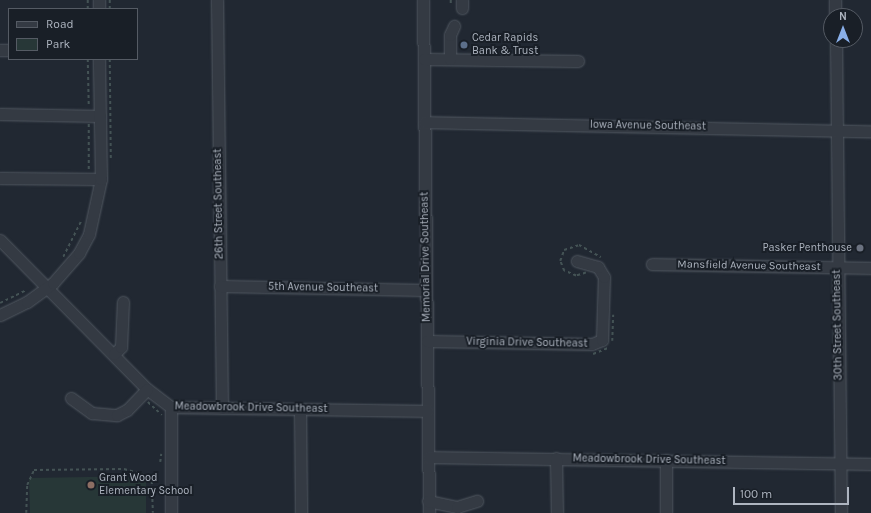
<!DOCTYPE html>
<style>
body{margin:0}
#map{position:relative;width:871px;height:513px;overflow:hidden;background:#212832;font-family:Karla,sans-serif}
div>[style]{position:absolute}
.green>*{inset:0;background:#273737}
.path>*{height:1.5px;margin-top:-0.75px;transform-origin:0;background:repeating-linear-gradient(90deg,#445355 0 3px,transparent 0 6px)}
.roads{filter:drop-shadow(0 0 1px #515861) drop-shadow(0 0 1px #515861)}
.minor>*{height:11px;margin:-5.5px;padding:0 5.5px;transform-origin:5.5px;border-radius:5.5px;background:#343a43}
.dots>*{width:11px;height:11px;translate:-50% -50%;box-sizing:border-box;border:2px solid #191f27;border-radius:50%}
span{translate:-50% -50%;white-space:nowrap;text-align:center;line-height:1.15;-webkit-text-stroke:4px #191f27;paint-order:stroke}
.poi-label{font-size:11px;color:#aeb5c0}
.left{translate:0 -50%;text-align:left}
.right{translate:-100% -50%;text-align:right}
.street-label{font-size:11px;color:#aeb5c0}
.legend{position:absolute;left:8px;top:8px;width:130px;height:52px;box-sizing:border-box;background:#191f27;border:1px solid #555b64;margin:0;padding:5px 7px;list-style:none;font-size:12px;color:#aeb5c0}
.legend li{display:flex;align-items:center;gap:8px;height:20px}
.legend b{width:20px;border:1px solid #555b64}
.north{position:absolute;left:823px;top:8px;width:40px;height:40px;box-sizing:border-box;background:#191f27;border:1px solid #555b64;border-radius:50%;rotate:0deg;font-size:11px;font-weight:700;line-height:16px;text-align:center;color:#aeb5c0}
.north::after{content:'';display:block;margin:auto;width:14px;height:18px;background:#89afe9;clip-path:polygon(50% 0,100% 100%,50% 72%,0 100%)}
.scale{position:absolute;left:733px;top:487px;width:116px;height:18px;box-sizing:border-box;border:2px solid #aeb5c0;border-top:0;padding-left:5px;font-size:12px;line-height:14px;white-space:nowrap;color:#aeb5c0;-webkit-text-stroke:3px #191f27;paint-order:stroke}
</style>
<div id="map">
<div class="green">
<i style="clip-path:polygon(146px 476px,146px 513px,30px 513px,29px 478px)"></i>
</div>
<div class="path">
<i style="left:88px;top:0;width:9px;rotate:90deg"></i>
<i style="left:110px;top:0;width:9px;rotate:90deg"></i>
<i style="left:451px;top:0;width:4px;rotate:90deg"></i>
<i style="left:88px;top:59px;width:48px;rotate:88.8deg"></i>
<i style="left:110px;top:59px;width:102px;rotate:89.4deg"></i>
<i style="left:89px;top:124px;width:46px;rotate:90deg"></i>
<i style="left:63px;top:257px;width:40px;rotate:-63.4deg"></i>
<i style="left:586px;top:273px;width:10px;rotate:163deg"></i>
<i style="left:576px;top:276px;width:13px;rotate:-157deg"></i>
<i style="left:564px;top:271px;width:11px;rotate:-112deg"></i>
<i style="left:560px;top:261px;width:12px;rotate:-70deg"></i>
<i style="left:564px;top:250px;width:16px;rotate:-18deg"></i>
<i style="left:579px;top:245px;width:25px;rotate:29deg"></i>
<i style="left:0;top:303px;width:28px;rotate:-26deg"></i>
<i style="left:612px;top:341px;width:26px;rotate:-88deg"></i>
<i style="left:593px;top:354px;width:16px;rotate:-22deg"></i>
<i style="left:148px;top:402px;width:19px;rotate:43deg"></i>
<i style="left:160px;top:462px;width:8px;rotate:-83deg"></i>
<i style="left:26px;top:513px;width:28px;rotate:-88deg"></i>
<i style="left:27px;top:485px;width:17px;rotate:-65deg"></i>
<i style="left:34px;top:470px;width:90px;rotate:-0.6deg"></i>
<i style="left:124px;top:469px;width:20px;rotate:15deg"></i>
<i style="left:143px;top:474px;width:11px;rotate:38deg"></i>
<i style="left:152px;top:481px;width:32px;rotate:88deg"></i>
</div>
<div class="roads">
<div class="minor">
<i style="left:99px;top:0;width:9px;rotate:90deg"></i>
<i style="left:217px;top:0;width:408px;rotate:89.3deg"></i>
<i style="left:423px;top:0;width:513px;rotate:89.33deg"></i>
<i style="left:835px;top:0;width:16px;rotate:90deg"></i>
<i style="left:462px;top:8px;width:8px;rotate:-90deg"></i>
<i style="left:836px;top:40px;width:473px;rotate:89.4deg"></i>
<i style="left:0;top:50px;width:9px"></i>
<i style="left:424px;top:59px;width:154px;rotate:0.7deg"></i>
<i style="left:450px;top:59px;width:24px;rotate:-90deg"></i>
<i style="left:450px;top:35px;width:10px;rotate:-66deg"></i>
<i style="left:0;top:114px;width:100px;rotate:1.1deg"></i>
<i style="left:424px;top:122px;width:447px;rotate:1.2deg"></i>
<i style="left:0;top:178px;width:101px;rotate:0.6deg"></i>
<i style="left:0;top:240px;width:209px;rotate:45.4deg"></i>
<i style="left:147px;top:389px;width:30px;rotate:37deg"></i>
<i style="left:171px;top:407px;width:257px;rotate:0.9deg"></i>
<i style="left:652px;top:264px;width:219px;rotate:1deg"></i>
<i style="left:220px;top:286px;width:206px;rotate:1.1deg"></i>
<i style="left:0;top:315px;width:30px;rotate:-26deg"></i>
<i style="left:27px;top:302px;width:32px;rotate:-36deg"></i>
<i style="left:53px;top:283px;width:40px;rotate:-49deg"></i>
<i style="left:79px;top:253px;width:21px;rotate:-62deg"></i>
<i style="left:89px;top:234px;width:56px;rotate:-77.7deg"></i>
<i style="left:101px;top:179px;width:120px;rotate:-91deg"></i>
<i style="left:427px;top:341px;width:165px;rotate:1deg"></i>
<i style="left:592px;top:344px;width:11px;rotate:-22deg"></i>
<i style="left:602px;top:340px;width:63px;rotate:-88.2deg"></i>
<i style="left:604px;top:277px;width:12px;rotate:-121deg"></i>
<i style="left:598px;top:267px;width:22px;rotate:-164deg"></i>
<i style="left:114px;top:354px;width:10px;rotate:-45deg"></i>
<i style="left:121px;top:347px;width:45px;rotate:-87.5deg"></i>
<i style="left:71px;top:398px;width:26px;rotate:36deg"></i>
<i style="left:92px;top:413px;width:25px;rotate:5deg"></i>
<i style="left:117px;top:415px;width:11px;rotate:-27deg"></i>
<i style="left:127px;top:410px;width:29px;rotate:-46deg"></i>
<i style="left:300px;top:409px;width:104px;rotate:89.4deg"></i>
<i style="left:428px;top:457px;width:443px;rotate:0.9deg"></i>
<i style="left:556px;top:458px;width:55px;rotate:89deg"></i>
<i style="left:666px;top:460px;width:53px;rotate:90deg"></i>
<i style="left:428px;top:501px;width:30px;rotate:12deg"></i>
<i style="left:457px;top:507px;width:21px;rotate:-17deg"></i>
<i style="left:171px;top:513px;width:106px;rotate:-90deg"></i>
</div>
</div>
<div class="dots">
<i style="left:464px;top:45px;background:#5c6f8a"></i>
<i style="left:860px;top:248px;background:#6b7280"></i>
<i style="left:91px;top:485px;background:#8d6e63"></i>
</div>
<div class="poi-label">
<span class="left" style="left:472px;top:45px">Cedar Rapids<br>Bank &amp; Trust</span>
<span class="right" style="left:852px;top:248px">Pasker Penthouse</span>
<span class="left" style="left:99px;top:485px">Grant Wood<br>Elementary School</span>
</div>
<div class="street-label">
<span style="left:648px;top:126px;rotate:1deg">Iowa Avenue Southeast</span>
<span style="left:219px;top:204px;rotate:-91deg">26th Street Southeast</span>
<span style="left:426px;top:257px;rotate:-91deg">Memorial Drive Southeast</span>
<span style="left:749px;top:266px;rotate:1deg">Mansfield Avenue Southeast</span>
<span style="left:323px;top:288px;rotate:1deg">5th Avenue Southeast</span>
<span style="left:838px;top:325px;rotate:-91deg">30th Street Southeast</span>
<span style="left:527px;top:343px;rotate:1deg">Virginia Drive Southeast</span>
<span style="left:251px;top:408px;rotate:1deg">Meadowbrook Drive Southeast</span>
<span style="left:649px;top:460px;rotate:1deg">Meadowbrook Drive Southeast</span>
</div>
<ul class="legend">
<li><b style="height:5px;background:#343a43"></b>Road</li>
<li><b style="height:11px;background:#273737"></b>Park</li>
</ul>
<div class="north">N</div>
<div class="scale">100 m</div>
</div>
